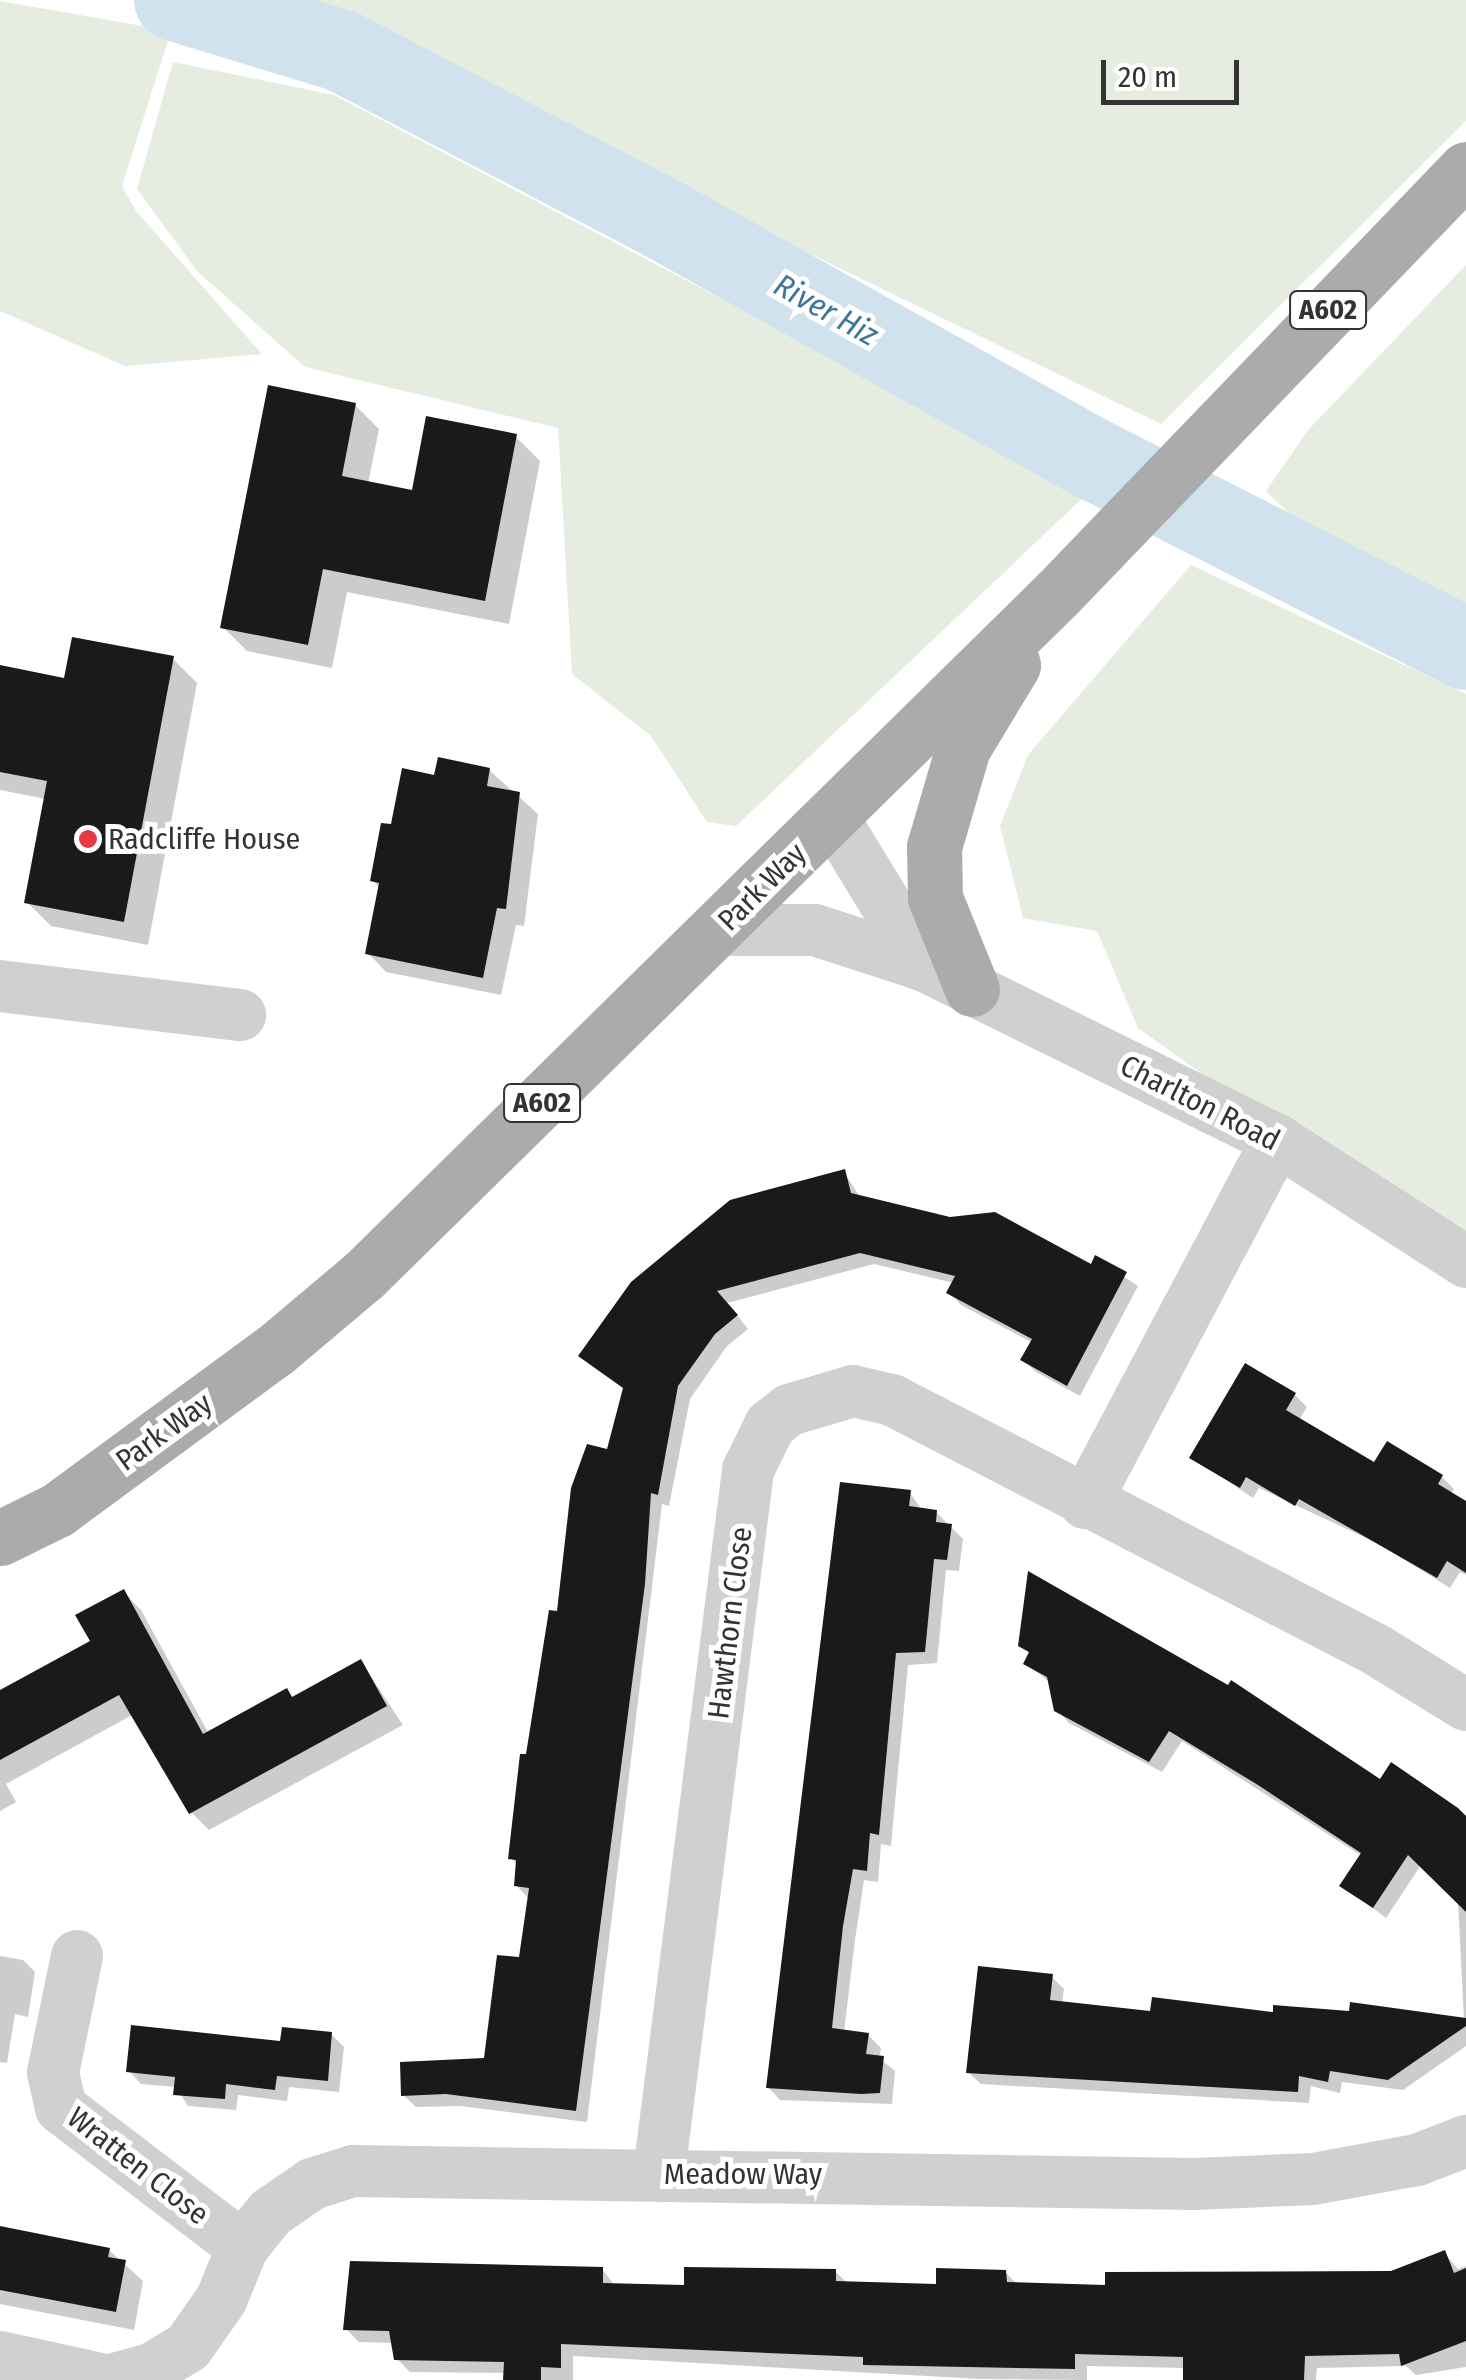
<!DOCTYPE html>
<style>
body{margin:0}
#map{position:relative;width:1466px;height:2380px;overflow:hidden;background:#fff;font-family:"Fira Sans Condensed",sans-serif}
div>[style]{position:absolute}
.green>*{inset:0;background:#e6ecdf}
.shadow>*{inset:0;background:#0003}
.river>*{height:82px;margin:-41px;padding:0 41px;transform-origin:41px;border-radius:41px;background:#cfe2ee}
.building>*{inset:0;background:#1a1a1a}
.minor>*{height:52px;margin:-26px;padding:0 26px;transform-origin:26px;border-radius:26px;background:#d0d0d0}
.major>*{height:55px;margin:-27.5px;padding:0 27.5px;transform-origin:27.5px;border-radius:27.5px;background:#ababab}
.dots>*{width:28px;height:28px;translate:-50% -50%;box-sizing:border-box;border:5px solid #fff;border-radius:50%}
span{translate:-50% -50%;white-space:nowrap;text-align:center;line-height:1.15;-webkit-text-stroke:10px #fff;paint-order:stroke}
.shield-label span{padding:2px 8px;background:#fff;border:2px solid;border-radius:8px;-webkit-text-stroke-width:0}
.shield-label{font-size:28px;color:#333;font-weight:700}
.poi-label{font-size:30px;color:#333}
.left{translate:0 -50%;text-align:left}
.street-label{font-size:30px;color:#333}
.water-label{font-size:32px;color:#3f7597;font-style:italic}
.scale{position:absolute;left:1101px;top:60px;width:138px;height:45px;box-sizing:border-box;border:5px solid #333;border-top:0;padding-left:12px;font-size:30px;line-height:35px;white-space:nowrap;color:#333;-webkit-text-stroke:8px #fff;paint-order:stroke}
</style>
<div id="map">
<div class="green">
<i style="clip-path:polygon(274px 0,1466px 0,1466px 121px,1161px 424px,802px 250px,359px 16px)"></i>
<i style="clip-path:polygon(0 1px,171px 31px,122px 186px,136px 211px,262px 354px,125px 366px,0 311px)"></i>
<i style="clip-path:polygon(173px 62px,334px 95px,1089px 492px,736px 826px,707px 822px,651px 736px,572px 674px,558px 428px,305px 367px,197px 271px,137px 189px)"></i>
<i style="clip-path:polygon(1466px 265px,1466px 615px,1316px 539px,1266px 491px,1308px 430px)"></i>
<i style="clip-path:polygon(1191px 565px,1466px 694px,1466px 1240px,1287px 1135px,1138px 1028px,1097px 931px,1023px 918px,1000px 826px,1028px 755px)"></i>
</div>
<div class="shadow">
<i style="clip-path:polygon(355px 405px,379px 429px,368px 484px,414px 493px,516px 437px,540px 461px,509px 624px,347px 592px,332px 668px,247px 651px,223px 627px)"></i>
<i style="clip-path:polygon(173px 659px,197px 683px,148px 945px,51px 926px,27px 902px,46px 799px,0 790px,0 668px,66px 681px)"></i>
<i style="clip-path:polygon(489px 770px,538px 814px,524px 926px,516px 925px,501px 995px,386px 972px,368px 953px,380px 888px,372px 880px,393px 827px,436px 778px)"></i>
<i style="clip-path:polygon(844px 1172px,860px 1197px,1092px 1267px,1096px 1258px,1138px 1286px,1080px 1396px,1036px 1372px,1023px 1360px,1033px 1343px,961px 1305px,949px 1292px,954px 1283px,874px 1264px,727px 1303px,748px 1329px,727px 1346px,690px 1399px,669px 1506px,662px 1504px,587px 2122px,460px 2106px,416px 2107px,403px 2095px,486px 2060px,521px 1960px,528px 1898px,516px 1885px,518px 1865px,511px 1858px,528px 1757px,559px 1614px,625px 1390px,581px 1355px)"></i>
<i style="clip-path:polygon(1295px 1395px,1307px 1407px,1299px 1420px,1375px 1466px,1442px 1477px,1454px 1489px,1450px 1496px,1466px 1506px,1466px 1575px,1460px 1572px,1450px 1588px,1379px 1544px,1259px 1488px,1253px 1498px,1192px 1457px)"></i>
<i style="clip-path:polygon(910px 1493px,922px 1510px,936px 1512px,963px 1539px,959px 1571px,946px 1570px,937px 1663px,908px 1665px,891px 1846px,881px 1844px,878px 1882px,864px 1880px,855px 1940px,844px 2032px,868px 2035px,881px 2048px,879px 2058px,895px 2071px,892px 2104px,780px 2100px,768px 2087px)"></i>
<i style="clip-path:polygon(123px 1592px,141px 1610px,209px 1734px,287px 1691px,294px 1698px,361px 1662px,403px 1725px,209px 1830px,191px 1812px,134px 1714px,6px 1784px,16px 1802px,0 1811px,0 1693px,93px 1642px)"></i>
<i style="clip-path:polygon(1021px 1645px,1466px 1819px,1466px 2046px,1403px 2090px,1342px 2082px,1340px 2093px,1311px 2086px,1309px 2103px,981px 2084px,968px 2072px,1052px 1977px,1064px 1989px,1062px 2004px,1152px 2014px,1464px 2021px,1458px 1901px,1421px 1865px,1386px 1918px,1342px 1885px,1362px 1856px,1182px 1741px,1162px 1772px,1069px 1723px,1057px 1710px,1051px 1683px,1026px 1664px,1031px 1655px)"></i>
<i style="clip-path:polygon(0 1956px,23px 1960px,35px 1972px,28px 2017px,15px 2014px,7px 2063px,0 2062px)"></i>
<i style="clip-path:polygon(331px 2034px,344px 2047px,339px 2092px,289px 2087px,287px 2101px,238px 2095px,236px 2110px,188px 2106px,176px 2087px,141px 2084px,129px 2071px)"></i>
<i style="clip-path:polygon(0 2229px,109px 2250px,143px 2281px,134px 2330px,0 2304px)"></i>
<i style="clip-path:polygon(1444px 2253px,1458px 2269px,1466px 2266px,1466px 2367px,1416px 2375px,1406px 2366px,1317px 2368px,1316px 2380px,1185px 2380px,1185px 2368px,1087px 2366px,1087px 2380px,980px 2379px,573px 2356px,573px 2380px,506px 2380px,506px 2373px,410px 2372px,396px 2358px,394px 2343px,359px 2342px,346px 2329px,602px 2269px,615px 2286px,686px 2287px,835px 2271px,848px 2284px,938px 2286px,1005px 2272px,1018px 2285px,1107px 2288px,1391px 2274px)"></i>
</div>
<div class="river">
<i style="left:175px;top:0;width:175px;rotate:17deg"></i>
<i style="left:342px;top:51px;width:365px;rotate:27.6deg"></i>
<i style="left:665px;top:220px;width:492px;rotate:29.2deg"></i>
<i style="left:1095px;top:460px;width:416px;rotate:27deg"></i>
</div>
<div class="building">
<i style="clip-path:polygon(268px 385px,356px 403px,342px 476px,412px 490px,426px 416px,517px 434px,485px 601px,323px 569px,308px 645px,220px 628px)"></i>
<i style="clip-path:polygon(72px 637px,174px 656px,124px 922px,24px 903px,47px 781px,0 772px,0 665px,64px 678px)"></i>
<i style="clip-path:polygon(438px 757px,490px 768px,487px 786px,520px 792px,506px 909px,497px 908px,483px 978px,365px 954px,379px 883px,370px 881px,381px 823px,391px 824px,402px 768px,434px 775px)"></i>
<i style="clip-path:polygon(845px 1169px,851px 1193px,950px 1217px,995px 1212px,1091px 1264px,1095px 1255px,1127px 1272px,1067px 1386px,1020px 1360px,1032px 1339px,946px 1293px,955px 1276px,860px 1253px,717px 1291px,738px 1315px,715px 1334px,678px 1386px,658px 1495px,651px 1493px,645px 1584px,576px 2111px,446px 2094px,401px 2096px,400px 2062px,484px 2058px,497px 1955px,519px 1957px,529px 1888px,514px 1886px,516px 1860px,508px 1859px,520px 1754px,526px 1754px,549px 1610px,557px 1611px,571px 1488px,587px 1444px,607px 1449px,623px 1388px,578px 1356px,631px 1282px,730px 1200px)"></i>
<i style="clip-path:polygon(1245px 1363px,1296px 1393px,1286px 1410px,1374px 1462px,1387px 1441px,1443px 1475px,1438px 1484px,1466px 1501px,1466px 1573px,1447px 1561px,1437px 1578px,1299px 1499px,1295px 1506px,1246px 1477px,1240px 1488px,1189px 1458px)"></i>
<i style="clip-path:polygon(840px 1482px,911px 1490px,909px 1506px,937px 1510px,936px 1522px,952px 1524px,947px 1560px,934px 1559px,925px 1652px,896px 1653px,879px 1835px,870px 1833px,867px 1871px,853px 1869px,843px 1926px,832px 2028px,869px 2033px,866px 2054px,884px 2056px,880px 2093px,861px 2094px,766px 2088px)"></i>
<i style="clip-path:polygon(1028px 1571px,1228px 1685px,1231px 1680px,1380px 1779px,1391px 1762px,1458px 1808px,1466px 1816px,1466px 1912px,1408px 1855px,1373px 1908px,1339px 1886px,1361px 1853px,1258px 1785px,1169px 1731px,1149px 1762px,1054px 1711px,1047px 1677px,1023px 1664px,1029px 1652px,1018px 1646px)"></i>
<i style="clip-path:polygon(124px 1589px,203px 1734px,287px 1688px,292px 1697px,361px 1659px,387px 1706px,189px 1814px,119px 1695px,0 1760px,0 1690px,90px 1641px,75px 1615px)"></i>
<i style="clip-path:polygon(978px 1966px,1053px 1974px,1050px 2000px,1150px 2011px,1152px 1997px,1273px 2012px,1273px 2005px,1349px 2011px,1350px 2002px,1466px 2018px,1466px 2026px,1388px 2080px,1330px 2071px,1328px 2082px,1299px 2076px,1298px 2092px,966px 2073px)"></i>
<i style="clip-path:polygon(131px 2025px,280px 2041px,282px 2027px,332px 2032px,328px 2081px,277px 2076px,275px 2090px,226px 2084px,225px 2099px,173px 2095px,175px 2077px,126px 2072px)"></i>
<i style="clip-path:polygon(0 2226px,110px 2248px,108px 2257px,126px 2260px,116px 2312px,0 2290px)"></i>
<i style="clip-path:polygon(1445px 2250px,1454px 2273px,1466px 2268px,1466px 2341px,1401px 2366px,1399px 2354px,1305px 2356px,1304px 2380px,1183px 2380px,1183px 2357px,1075px 2354px,1075px 2369px,863px 2365px,863px 2357px,561px 2344px,561px 2368px,541px 2367px,541px 2380px,503px 2380px,504px 2362px,394px 2360px,389px 2331px,343px 2330px,350px 2261px,603px 2267px,603px 2283px,684px 2285px,684px 2267px,836px 2269px,836px 2281px,936px 2284px,936px 2268px,1006px 2270px,1007px 2282px,1105px 2285px,1105px 2272px,1391px 2271px)"></i>
</div>
<div class="minor">
<i style="left:832px;top:816px;width:175px;rotate:58.6deg"></i>
<i style="left:719px;top:930px;width:96px"></i>
<i style="left:815px;top:930px;width:114px;rotate:18deg"></i>
<i style="left:923px;top:965px;width:395px;rotate:26.3deg"></i>
<i style="left:1277px;top:1140px;width:225px;rotate:32.8deg"></i>
<i style="left:0;top:986px;width:242px;rotate:6.9deg"></i>
<i style="left:1085px;top:1503px;width:411px;rotate:-62.1deg"></i>
<i style="left:77px;top:1956px;width:119px;rotate:101.6deg"></i>
<i style="left:53px;top:2073px;width:36px;rotate:77deg"></i>
<i style="left:61px;top:2108px;width:229px;rotate:37.4deg"></i>
<i style="left:659px;top:2173px;width:709px;rotate:-82.78deg"></i>
<i style="left:748px;top:1470px;width:50px;rotate:-63.9deg"></i>
<i style="left:770px;top:1425px;width:24px;rotate:-38deg"></i>
<i style="left:789px;top:1410px;width:67px;rotate:-16.5deg"></i>
<i style="left:853px;top:1391px;width:40px;rotate:13deg"></i>
<i style="left:892px;top:1400px;width:543px;rotate:27.27deg"></i>
<i style="left:1375px;top:1649px;width:107px;rotate:31.6deg"></i>
<i style="left:0;top:2357px;width:107px;rotate:12.4deg"></i>
<i style="left:110px;top:2380px;width:42px;rotate:-15deg"></i>
<i style="left:151px;top:2369px;width:43px;rotate:-30.7deg"></i>
<i style="left:188px;top:2347px;width:57px;rotate:-54.9deg"></i>
<i style="left:221px;top:2300px;width:57px;rotate:-67.5deg"></i>
<i style="left:243px;top:2247px;width:43px;rotate:-51.5deg"></i>
<i style="left:270px;top:2213px;width:51px;rotate:-34.6deg"></i>
<i style="left:312px;top:2184px;width:43px;rotate:-17.6deg"></i>
<i style="left:353px;top:2171px;width:841px;rotate:0.89deg"></i>
<i style="left:1194px;top:2184px;width:119px;rotate:-2.4deg"></i>
<i style="left:1313px;top:2179px;width:106px;rotate:-10.4deg"></i>
<i style="left:1417px;top:2160px;width:53px;rotate:-21.2deg"></i>
</div>
<div class="major">
<i style="left:972px;top:989px;width:98px;rotate:-112.1deg"></i>
<i style="left:935px;top:898px;width:51px;rotate:-91.1deg"></i>
<i style="left:934px;top:847px;width:103px;rotate:-73.7deg"></i>
<i style="left:963px;top:748px;width:97px;rotate:-58.9deg"></i>
<i style="left:0;top:1538px;width:64px;rotate:-26.2deg"></i>
<i style="left:57px;top:1510px;width:270px;rotate:-36.3deg"></i>
<i style="left:275px;top:1350px;width:116px;rotate:-40.1deg"></i>
<i style="left:364px;top:1275px;width:972px;rotate:-44.5deg"></i>
<i style="left:1057px;top:594px;width:590px;rotate:-46.1deg"></i>
</div>
<div class="dots">
<i style="left:88px;top:839px;background:#e63946"></i>
</div>
<div class="shield-label">
<span style="left:1328px;top:310px">A602</span>
<span style="left:542px;top:1103px">A602</span>
</div>
<div class="poi-label">
<span class="left" style="left:108px;top:839px">Radcliffe House</span>
</div>
<div class="street-label">
<span style="left:762px;top:887px;rotate:-45deg">Park Way</span>
<span style="left:1200px;top:1103px;rotate:27deg">Charlton Road</span>
<span style="left:164px;top:1432px;rotate:-36deg">Park Way</span>
<span style="left:730px;top:1623px;rotate:-83deg">Hawthorn Close</span>
<span style="left:138px;top:2166px;rotate:38deg">Wratten Close</span>
<span style="left:743px;top:2174px">Meadow Way</span>
</div>
<div class="water-label">
<span style="left:826px;top:310px;rotate:29deg">River Hiz</span>
</div>
<div class="scale">20 m</div>
</div>
